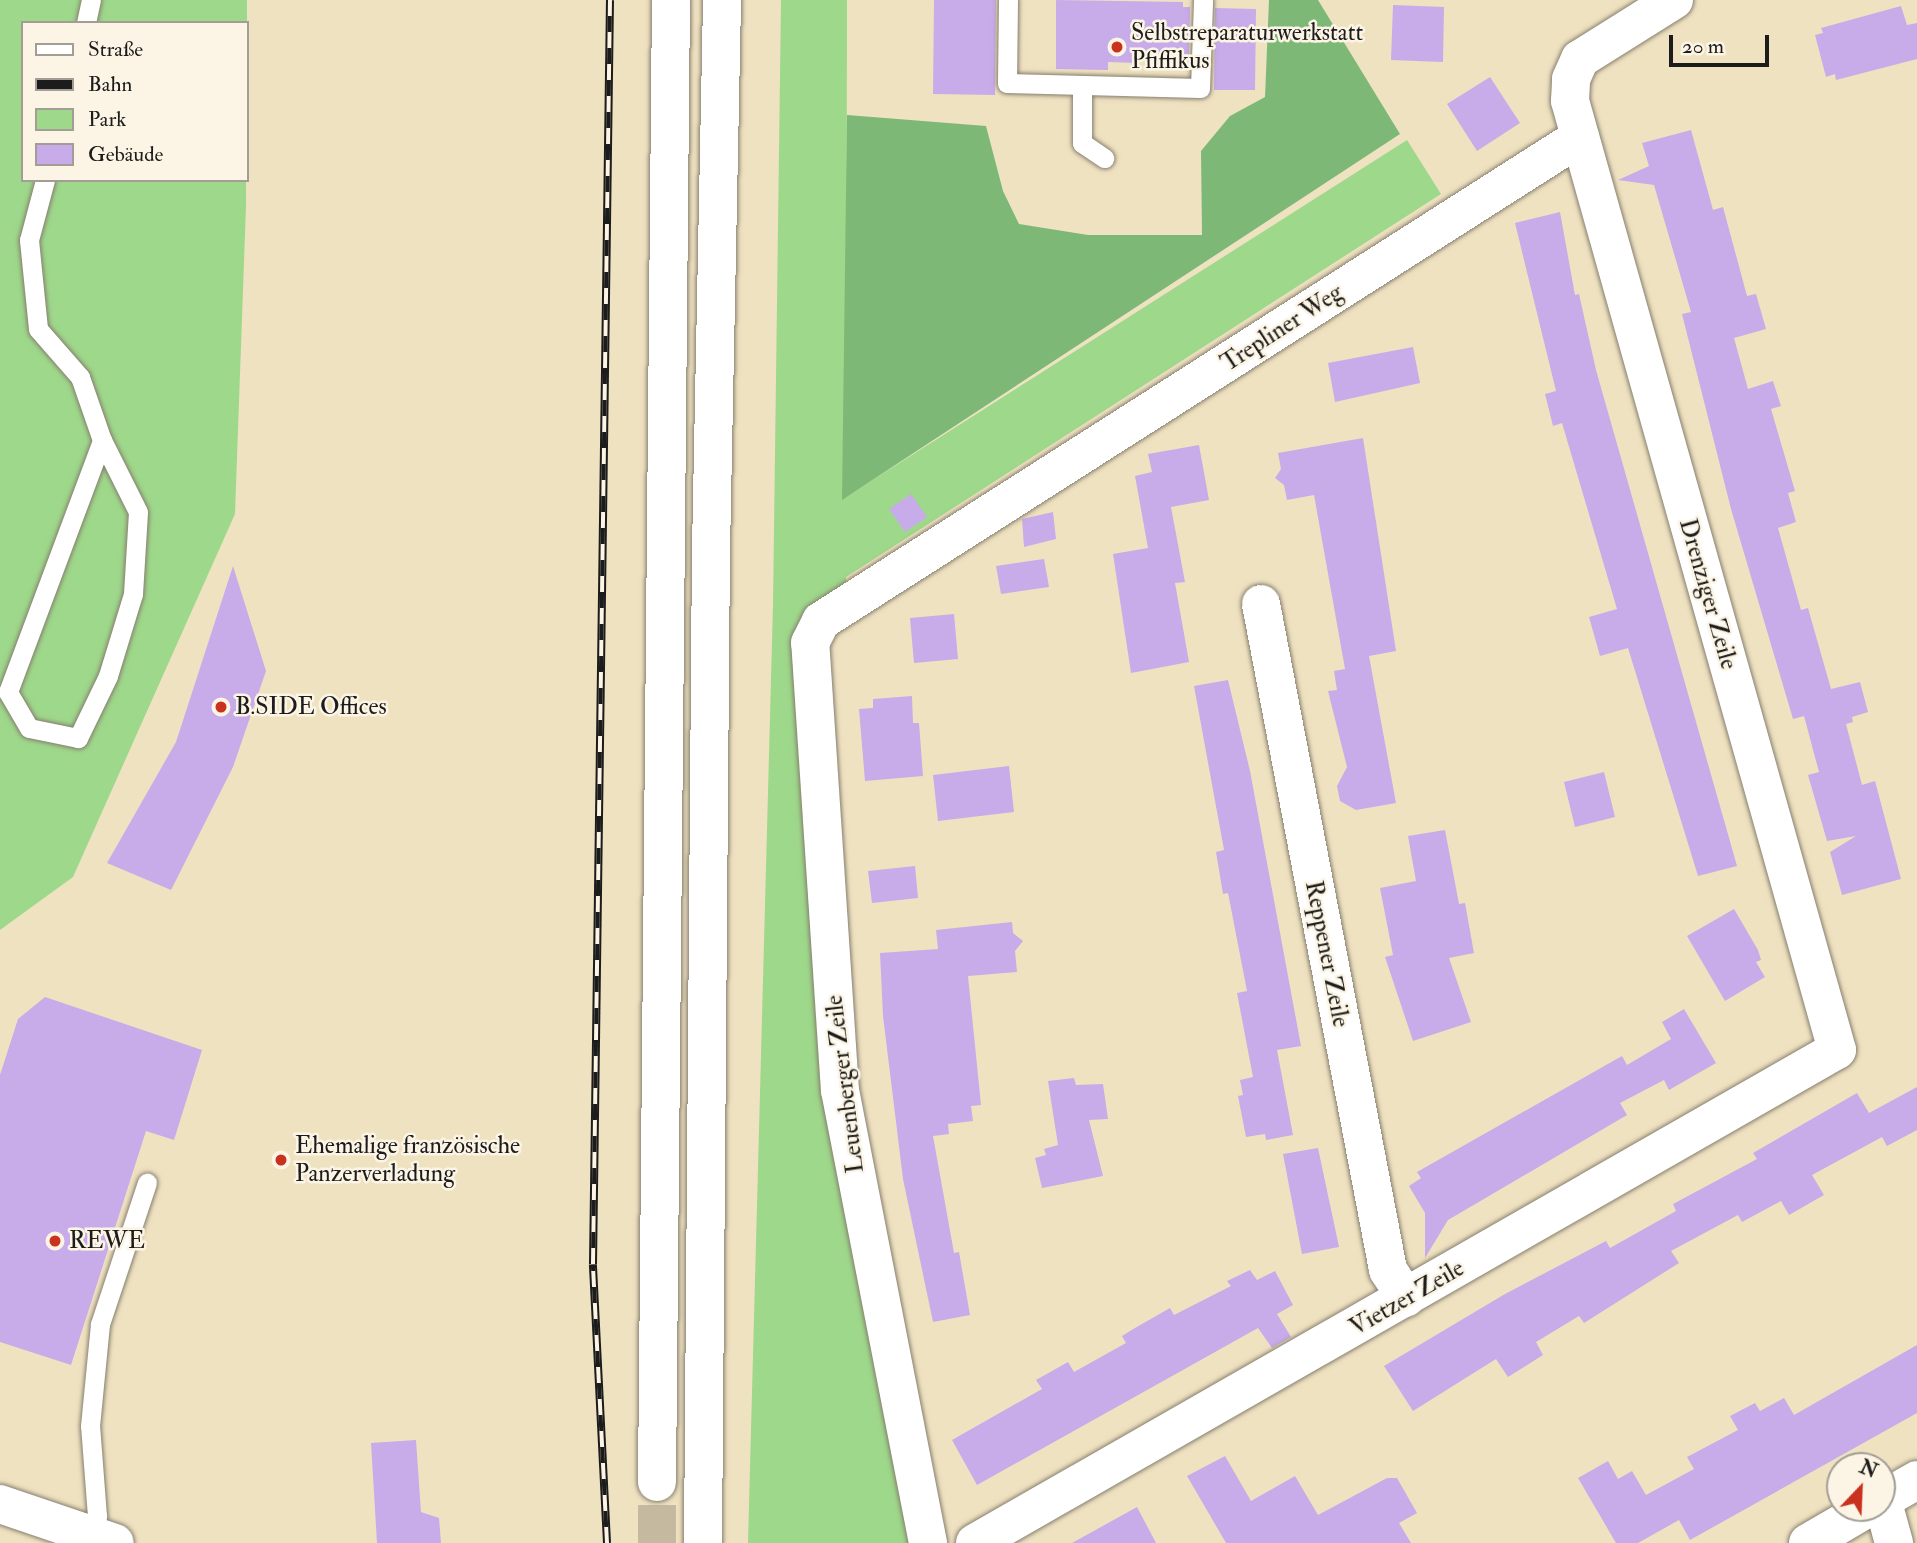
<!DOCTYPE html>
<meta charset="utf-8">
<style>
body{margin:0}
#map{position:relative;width:1917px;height:1543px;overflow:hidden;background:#efe2c1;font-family:"IM FELL Double Pica",serif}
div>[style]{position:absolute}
.green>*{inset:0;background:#9ed88b}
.forest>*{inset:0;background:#7eb877}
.building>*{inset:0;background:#c8abe9}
.highway-tunnel>*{height:38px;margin-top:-19px;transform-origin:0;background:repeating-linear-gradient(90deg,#c5baa0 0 38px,transparent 0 57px)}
.roads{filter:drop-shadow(0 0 2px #867f6e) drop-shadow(0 0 2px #867f6e)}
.lane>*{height:19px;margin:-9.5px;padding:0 9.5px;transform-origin:9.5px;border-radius:9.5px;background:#fff}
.street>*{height:38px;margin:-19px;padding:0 19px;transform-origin:19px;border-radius:19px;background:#fff}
.highway>*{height:38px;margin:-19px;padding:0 19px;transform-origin:19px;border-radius:19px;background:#fff}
.rail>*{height:8px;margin-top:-4px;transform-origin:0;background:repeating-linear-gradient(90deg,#fcf5e5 0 16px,#1c1c1c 0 32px);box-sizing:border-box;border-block:2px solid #1c1c1c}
.dots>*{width:19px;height:19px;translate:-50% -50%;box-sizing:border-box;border:4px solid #fcf5e5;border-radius:50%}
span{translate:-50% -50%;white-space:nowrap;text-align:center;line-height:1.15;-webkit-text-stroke:5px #fcf5e5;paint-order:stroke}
.poi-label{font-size:24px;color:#1c1c1c}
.left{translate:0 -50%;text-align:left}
.street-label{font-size:24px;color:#1c1c1c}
.legend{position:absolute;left:21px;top:21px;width:228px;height:161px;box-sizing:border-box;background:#fcf5e5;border:2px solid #a29e95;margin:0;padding:9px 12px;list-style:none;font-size:21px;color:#1c1c1c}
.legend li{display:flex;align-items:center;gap:14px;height:35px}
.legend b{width:35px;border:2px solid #a29e95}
.north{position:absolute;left:1826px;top:1452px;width:70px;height:70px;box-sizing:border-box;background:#fcf5e5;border:2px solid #a29e95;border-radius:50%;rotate:23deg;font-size:19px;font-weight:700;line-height:28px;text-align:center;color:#1c1c1c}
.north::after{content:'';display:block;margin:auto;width:24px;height:32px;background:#c8321e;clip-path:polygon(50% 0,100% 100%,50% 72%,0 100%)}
.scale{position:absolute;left:1669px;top:35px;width:100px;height:32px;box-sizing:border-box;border:4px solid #1c1c1c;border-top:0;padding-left:9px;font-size:21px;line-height:24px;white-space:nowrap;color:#1c1c1c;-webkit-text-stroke:5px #fcf5e5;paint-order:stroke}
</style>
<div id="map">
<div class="green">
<i style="clip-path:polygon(0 0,247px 0,247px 23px,23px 23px,23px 180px,246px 180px,246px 206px,235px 514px,73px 877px,0 930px)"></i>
<i style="clip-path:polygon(781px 0,847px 0,846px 583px,805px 635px,911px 1543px,748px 1543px,773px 604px)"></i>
<i style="clip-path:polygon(1407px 140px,1441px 194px,846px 577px,846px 497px)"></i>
</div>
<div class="forest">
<i style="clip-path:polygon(1269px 0,1318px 0,1400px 134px,842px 500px,847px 115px,986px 126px,1003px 191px,1019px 224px,1088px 235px,1202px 235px,1201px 151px,1230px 116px,1265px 97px)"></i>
</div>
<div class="building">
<i style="clip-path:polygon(934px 0,996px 0,995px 95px,933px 94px)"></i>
<i style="clip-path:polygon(1056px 0,1183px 2px,1183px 7px,1190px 7px,1189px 54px,1138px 54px,1138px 63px,1108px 62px,1108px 70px,1056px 69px)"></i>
<i style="clip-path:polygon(1393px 5px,1444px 7px,1443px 62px,1391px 60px)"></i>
<i style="clip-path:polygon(1901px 6px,1907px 25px,1917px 23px,1917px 59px,1836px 80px,1835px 74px,1826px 77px,1815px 35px,1823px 33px,1821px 28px)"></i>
<i style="clip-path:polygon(1215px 8px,1256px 9px,1255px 90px,1214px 90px)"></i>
<i style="clip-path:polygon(1490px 77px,1520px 123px,1477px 151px,1447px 104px)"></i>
<i style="clip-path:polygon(1691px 130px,1713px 210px,1723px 207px,1747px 296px,1756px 294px,1766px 329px,1734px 338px,1748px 389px,1773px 381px,1781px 406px,1771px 409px,1795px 491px,1788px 493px,1796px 522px,1778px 528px,1801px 610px,1808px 608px,1831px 689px,1860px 682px,1868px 712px,1852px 717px,1853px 722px,1846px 724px,1862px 785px,1875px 781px,1901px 879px,1842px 895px,1830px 852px,1856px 836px,1827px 841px,1808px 775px,1819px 772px,1804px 716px,1793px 719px,1731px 509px,1682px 314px,1691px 312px,1654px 185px,1618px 180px,1649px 166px,1642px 143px)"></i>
<i style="clip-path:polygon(1560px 212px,1575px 295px,1579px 294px,1596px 370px,1737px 866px,1698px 876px,1628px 648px,1600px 656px,1589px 617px,1617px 609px,1562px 423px,1553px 426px,1545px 394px,1556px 391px,1515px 223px)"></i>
<i style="clip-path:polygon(1413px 347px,1420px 383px,1335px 402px,1328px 363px)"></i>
<i style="clip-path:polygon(1363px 438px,1396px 651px,1369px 656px,1396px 803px,1356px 810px,1340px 801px,1337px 786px,1347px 767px,1328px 691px,1337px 690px,1334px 671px,1345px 669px,1314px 495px,1287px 500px,1284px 485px,1275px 478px,1281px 469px,1278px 453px)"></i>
<i style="clip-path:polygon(1199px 445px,1209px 500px,1171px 507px,1185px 582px,1175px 583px,1189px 662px,1131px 673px,1113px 554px,1148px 548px,1135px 476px,1152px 472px,1148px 454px)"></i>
<i style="clip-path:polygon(911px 494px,927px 517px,905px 532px,889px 509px)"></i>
<i style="clip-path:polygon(1053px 512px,1056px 539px,1024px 547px,1022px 519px)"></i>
<i style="clip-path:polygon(1044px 559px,1049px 587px,1001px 594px,996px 566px)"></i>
<i style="clip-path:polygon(233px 566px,266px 671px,233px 767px,171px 890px,107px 863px,176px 742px)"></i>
<i style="clip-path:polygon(954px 614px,958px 659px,914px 663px,910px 618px)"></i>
<i style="clip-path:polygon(1228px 680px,1250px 771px,1301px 1046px,1277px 1050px,1293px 1135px,1266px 1140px,1265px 1134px,1246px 1137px,1238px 1096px,1243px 1095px,1240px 1080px,1253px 1077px,1237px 993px,1247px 991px,1228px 893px,1223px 894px,1216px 852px,1224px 850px,1194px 686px)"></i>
<i style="clip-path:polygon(912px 696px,913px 723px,919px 723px,923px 776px,865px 781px,859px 709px,873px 708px,873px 699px)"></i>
<i style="clip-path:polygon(1009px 766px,1014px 812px,938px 821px,933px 775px)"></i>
<i style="clip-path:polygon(1604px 772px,1615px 817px,1575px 827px,1564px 782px)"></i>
<i style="clip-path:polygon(1445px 830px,1459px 904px,1465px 903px,1474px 953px,1449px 958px,1471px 1022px,1413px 1041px,1385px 957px,1393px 955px,1380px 888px,1416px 881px,1408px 836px)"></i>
<i style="clip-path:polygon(915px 866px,918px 898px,872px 903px,868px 871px)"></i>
<i style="clip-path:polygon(1734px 909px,1758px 950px,1761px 960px,1756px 962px,1765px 977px,1725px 1001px,1687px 936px)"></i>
<i style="clip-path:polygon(1012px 922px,1013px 933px,1023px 941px,1015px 951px,1017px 972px,968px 976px,981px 1105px,971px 1106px,973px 1121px,948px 1124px,949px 1134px,933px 1136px,954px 1253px,959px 1252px,970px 1315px,933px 1322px,903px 1179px,883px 1016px,880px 953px,938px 949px,936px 930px)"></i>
<i style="clip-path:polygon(45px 997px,202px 1050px,174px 1140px,146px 1131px,71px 1365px,0 1342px,0 1075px,18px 1019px)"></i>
<i style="clip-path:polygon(1684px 1009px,1716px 1063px,1669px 1090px,1664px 1080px,1620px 1103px,1627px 1115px,1448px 1220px,1425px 1258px,1425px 1213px,1409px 1186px,1421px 1178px,1417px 1172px,1622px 1056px,1627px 1065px,1671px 1039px,1662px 1022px)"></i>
<i style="clip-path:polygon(1074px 1078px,1076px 1085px,1103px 1084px,1108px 1119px,1089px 1120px,1103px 1176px,1042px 1188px,1035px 1158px,1046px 1155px,1044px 1149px,1058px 1145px,1048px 1081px)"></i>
<i style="clip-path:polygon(1917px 1087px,1917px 1130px,1887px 1146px,1882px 1137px,1812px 1175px,1824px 1195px,1789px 1215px,1781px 1201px,1742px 1222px,1738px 1215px,1671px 1251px,1679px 1263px,1584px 1323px,1579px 1316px,1536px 1342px,1543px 1355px,1508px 1377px,1496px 1359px,1413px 1411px,1384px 1366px,1505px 1294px,1606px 1241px,1610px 1248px,1676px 1211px,1673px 1204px,1757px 1159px,1753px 1153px,1857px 1093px,1869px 1113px)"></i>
<i style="clip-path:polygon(1318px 1148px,1339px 1247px,1302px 1254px,1283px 1154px)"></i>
<i style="clip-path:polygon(1250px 1270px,1257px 1280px,1275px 1271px,1293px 1305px,1277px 1314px,1291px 1337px,1272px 1348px,1258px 1328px,977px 1485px,952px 1440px,1042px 1389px,1036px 1380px,1068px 1362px,1074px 1372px,1126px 1343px,1122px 1336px,1135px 1328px,1170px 1308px,1174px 1315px,1231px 1286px,1227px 1281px)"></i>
<i style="clip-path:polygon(1917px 1345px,1917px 1413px,1690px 1540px,1679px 1520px,1638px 1543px,1616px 1543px,1578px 1478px,1608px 1461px,1618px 1479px,1632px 1471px,1646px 1495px,1694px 1469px,1687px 1457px,1738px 1430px,1730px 1416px,1755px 1403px,1760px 1411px,1784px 1398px,1794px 1415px)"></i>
<i style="clip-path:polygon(416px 1440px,421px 1512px,439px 1518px,441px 1543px,377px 1543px,371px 1443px)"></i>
<i style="clip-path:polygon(1225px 1456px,1251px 1501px,1295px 1476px,1318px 1515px,1387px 1478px,1397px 1478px,1417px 1513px,1399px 1523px,1411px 1543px,1226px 1543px,1187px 1476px)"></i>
<i style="clip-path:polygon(1137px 1507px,1156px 1543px,1072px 1543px)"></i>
</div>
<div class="highway-tunnel">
<i style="left:657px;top:1543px;width:61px;rotate:-90deg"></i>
</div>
<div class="roads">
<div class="lane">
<i style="left:1008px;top:0;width:83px;rotate:90.7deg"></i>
<i style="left:1007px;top:83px;width:193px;rotate:1.5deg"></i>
<i style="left:1200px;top:88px;width:88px;rotate:-88deg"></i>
<i style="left:86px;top:23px;width:24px;rotate:-78deg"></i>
<i style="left:1082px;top:85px;width:58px;rotate:90deg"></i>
<i style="left:1082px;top:143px;width:27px;rotate:34deg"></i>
<i style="left:45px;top:180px;width:62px;rotate:104.9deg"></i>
<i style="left:29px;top:240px;width:89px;rotate:84.2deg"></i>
<i style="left:38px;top:329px;width:64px;rotate:48.8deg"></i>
<i style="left:80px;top:377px;width:67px;rotate:70.8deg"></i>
<i style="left:102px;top:440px;width:80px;rotate:63.4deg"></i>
<i style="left:138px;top:512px;width:82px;rotate:93.5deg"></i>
<i style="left:133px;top:594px;width:86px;rotate:107deg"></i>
<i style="left:108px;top:676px;width:69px;rotate:115.8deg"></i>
<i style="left:78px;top:738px;width:50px;rotate:-168.5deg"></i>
<i style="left:29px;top:728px;width:42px;rotate:-120.3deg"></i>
<i style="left:8px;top:692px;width:269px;rotate:-69.5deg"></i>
<i style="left:91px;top:1535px;width:20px;rotate:-72deg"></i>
<i style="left:97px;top:1516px;width:90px;rotate:-94.4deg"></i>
<i style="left:90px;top:1426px;width:102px;rotate:-84.4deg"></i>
<i style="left:100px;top:1324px;width:149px;rotate:-71.6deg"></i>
</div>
<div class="street">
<i style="left:1261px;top:604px;width:678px;rotate:79.2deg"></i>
<i style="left:1388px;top:1270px;width:33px;rotate:57deg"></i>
<i style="left:1882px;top:1499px;width:46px;rotate:74.7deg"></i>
<i style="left:1882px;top:1500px;width:40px;rotate:-29.7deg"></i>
<i style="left:0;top:1504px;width:121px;rotate:18.7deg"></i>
<i style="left:928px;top:1543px;width:460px;rotate:-101deg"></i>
<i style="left:840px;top:1091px;width:449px;rotate:-93.8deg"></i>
<i style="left:810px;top:643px;width:25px;rotate:-63deg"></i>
<i style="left:821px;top:621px;width:900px;rotate:-32.52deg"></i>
<i style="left:975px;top:1543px;width:993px;rotate:-29.77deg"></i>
<i style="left:1837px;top:1050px;width:986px;rotate:-105.71deg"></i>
<i style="left:1570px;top:101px;width:22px;rotate:-87deg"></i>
<i style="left:1571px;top:79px;width:22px;rotate:-66deg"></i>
<i style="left:1580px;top:59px;width:111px;rotate:-32.1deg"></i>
<i style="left:1808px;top:1543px;width:69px;rotate:-30.3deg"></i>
</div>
<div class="highway">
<i style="left:657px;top:1482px;width:1482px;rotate:-89.46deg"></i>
<i style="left:703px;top:1543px;width:993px;rotate:-89.54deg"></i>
<i style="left:711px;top:550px;width:550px;rotate:-88.85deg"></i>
</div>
</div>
<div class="rail">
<i style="left:607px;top:1543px;width:279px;rotate:-92.9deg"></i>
<i style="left:593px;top:1264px;width:1264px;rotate:-89.23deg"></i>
</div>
<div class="dots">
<i style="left:1117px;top:47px;background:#c8321e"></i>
<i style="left:221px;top:707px;background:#c8321e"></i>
<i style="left:281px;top:1160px;background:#c8321e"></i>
<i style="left:55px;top:1241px;background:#c8321e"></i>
</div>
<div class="poi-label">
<span class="left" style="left:1131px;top:47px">Selbstreparaturwerkstatt<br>Pfiffikus</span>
<span class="left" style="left:235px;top:707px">B.SIDE Offices</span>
<span class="left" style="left:295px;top:1160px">Ehemalige französische<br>Panzerverladung</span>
<span class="left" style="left:69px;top:1241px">REWE</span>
</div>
<div class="street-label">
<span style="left:1282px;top:328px;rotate:-33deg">Trepliner Weg</span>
<span style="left:1708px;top:594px;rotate:74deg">Drenziger Zeile</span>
<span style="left:1327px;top:954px;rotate:79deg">Reppener Zeile</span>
<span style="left:845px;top:1084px;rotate:-97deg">Leuenberger Zeile</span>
<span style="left:1407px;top:1298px;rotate:-30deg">Vietzer Zeile</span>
</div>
<ul class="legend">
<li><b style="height:9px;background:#fff"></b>Straße</li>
<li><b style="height:9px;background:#1c1c1c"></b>Bahn</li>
<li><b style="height:19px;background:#9ed88b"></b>Park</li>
<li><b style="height:19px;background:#c8abe9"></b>Gebäude</li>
</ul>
<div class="north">N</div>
<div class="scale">20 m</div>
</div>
